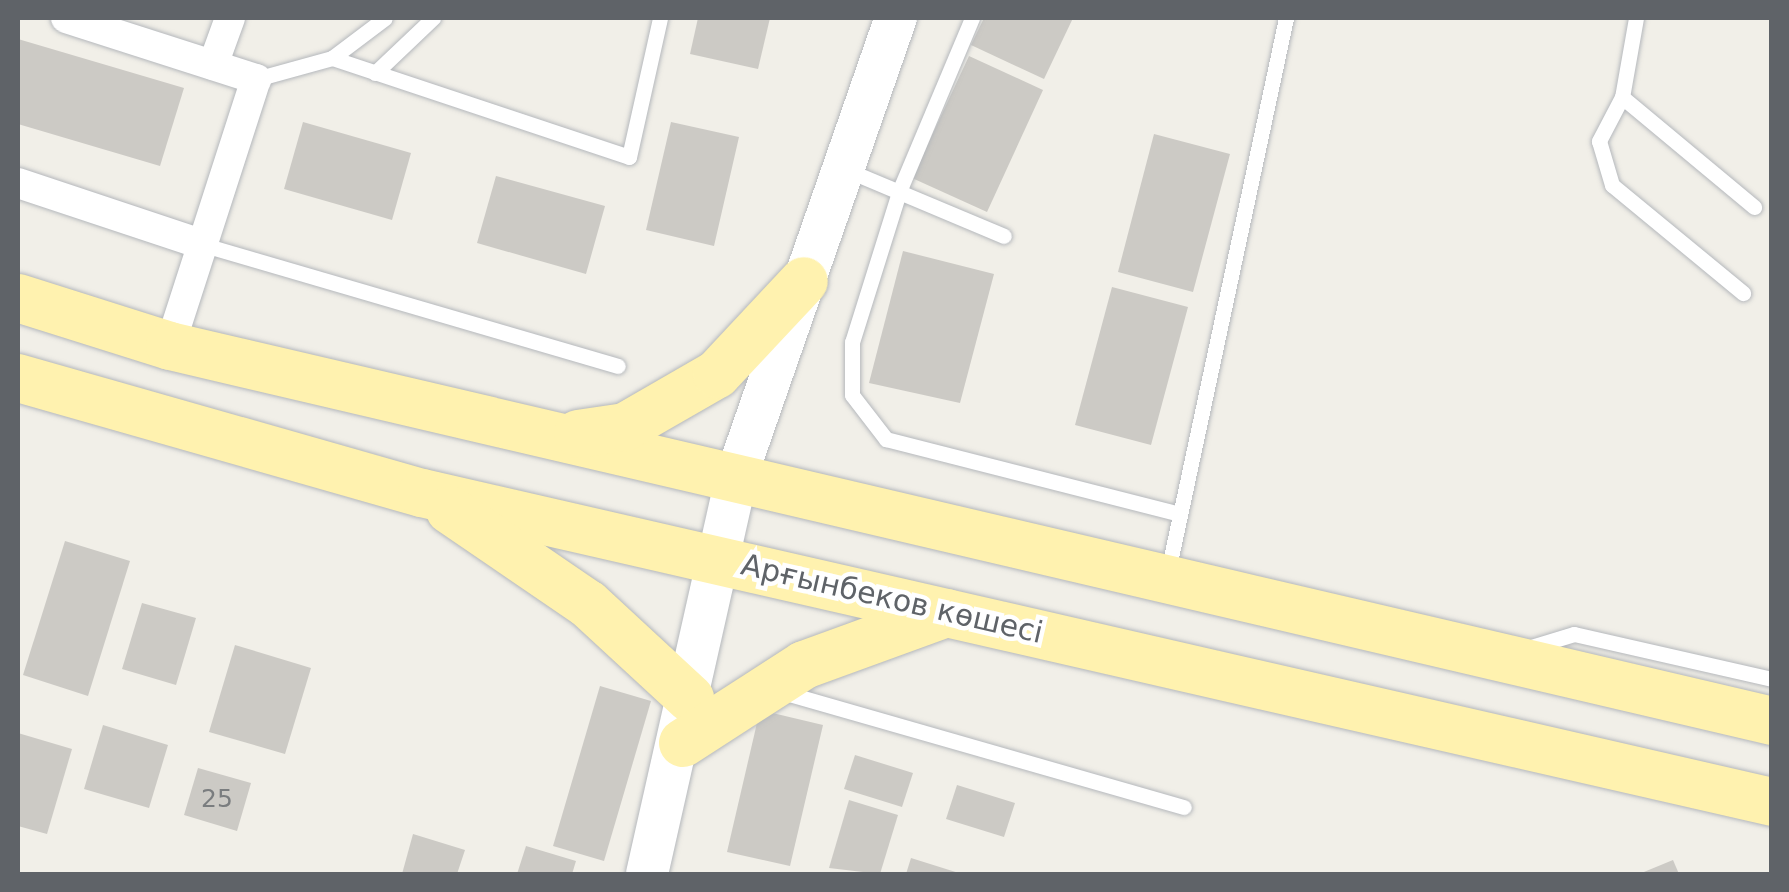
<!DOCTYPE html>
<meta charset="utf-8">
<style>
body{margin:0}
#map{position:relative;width:1789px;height:892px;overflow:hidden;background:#f1efe8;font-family:"DejaVu Sans",sans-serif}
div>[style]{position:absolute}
.building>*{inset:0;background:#cccac5}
.roads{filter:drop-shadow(0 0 2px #b5b8bc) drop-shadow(0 0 2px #b5b8bc)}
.lane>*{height:15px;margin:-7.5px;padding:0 7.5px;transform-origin:7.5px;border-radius:7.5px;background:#fff}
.street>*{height:30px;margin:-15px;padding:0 15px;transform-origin:15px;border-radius:15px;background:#fff}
.secondary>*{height:42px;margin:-21px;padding:0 21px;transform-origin:21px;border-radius:21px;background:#fff}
.primary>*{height:48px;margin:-24px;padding:0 24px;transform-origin:24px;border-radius:24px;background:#fff2af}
span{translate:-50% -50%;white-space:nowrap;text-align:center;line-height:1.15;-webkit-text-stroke:9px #fff;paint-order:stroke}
.number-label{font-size:25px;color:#7a7d7f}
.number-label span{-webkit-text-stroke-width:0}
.street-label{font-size:30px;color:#5f6368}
.frame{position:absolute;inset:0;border:20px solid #5f6368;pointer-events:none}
</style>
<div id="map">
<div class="building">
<i style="clip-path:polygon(698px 18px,770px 18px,758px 69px,690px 54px)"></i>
<i style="clip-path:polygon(984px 18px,1073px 18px,1044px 79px,971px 45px)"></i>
<i style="clip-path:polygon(18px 39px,184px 88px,160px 166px,18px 124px)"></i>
<i style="clip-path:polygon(969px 56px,1043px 90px,987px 212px,912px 178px)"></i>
<i style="clip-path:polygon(303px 122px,411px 153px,392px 220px,284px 189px)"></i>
<i style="clip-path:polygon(671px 122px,739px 137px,714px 246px,646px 230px)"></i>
<i style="clip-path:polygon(1154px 134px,1230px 154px,1193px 292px,1118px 272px)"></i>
<i style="clip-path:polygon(496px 176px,605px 206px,586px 274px,477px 243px)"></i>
<i style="clip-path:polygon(903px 251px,994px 274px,960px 403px,869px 383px)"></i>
<i style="clip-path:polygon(1112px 287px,1188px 307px,1151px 445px,1075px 425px)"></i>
<i style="clip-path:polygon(65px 541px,130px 561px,88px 696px,23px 675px)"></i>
<i style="clip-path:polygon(142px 603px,196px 618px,176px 685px,122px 669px)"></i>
<i style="clip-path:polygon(235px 645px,311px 668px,285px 754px,209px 732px)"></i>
<i style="clip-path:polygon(600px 686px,651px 701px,604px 861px,553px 846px)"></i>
<i style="clip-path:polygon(760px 710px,823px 725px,790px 866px,727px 852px)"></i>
<i style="clip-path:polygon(103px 725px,168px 745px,149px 808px,84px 789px)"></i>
<i style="clip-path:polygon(18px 733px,72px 749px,47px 834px,18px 826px)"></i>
<i style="clip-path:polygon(855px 755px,913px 773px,902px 807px,844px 789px)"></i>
<i style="clip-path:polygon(198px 768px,251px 783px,237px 831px,184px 815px)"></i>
<i style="clip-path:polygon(957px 785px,1015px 803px,1004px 837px,946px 819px)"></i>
<i style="clip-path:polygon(849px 800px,898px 815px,880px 874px,829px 868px)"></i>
<i style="clip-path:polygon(413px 834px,465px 850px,457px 874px,402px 874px)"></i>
<i style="clip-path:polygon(526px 846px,576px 861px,572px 874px,517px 874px)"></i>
<i style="clip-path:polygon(911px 858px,962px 874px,906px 874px)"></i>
<i style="clip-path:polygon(1673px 860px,1679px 874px,1639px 874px)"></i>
</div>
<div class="roads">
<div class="lane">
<i style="left:972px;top:18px;width:186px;rotate:112.8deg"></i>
<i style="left:900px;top:189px;width:160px;rotate:107.4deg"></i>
<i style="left:852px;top:342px;width:53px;rotate:90deg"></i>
<i style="left:852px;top:395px;width:56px;rotate:52.3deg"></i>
<i style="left:886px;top:439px;width:303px;rotate:14.3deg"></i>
<i style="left:1636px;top:18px;width:80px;rotate:100deg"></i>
<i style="left:1622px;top:97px;width:50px;rotate:117.6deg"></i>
<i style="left:1599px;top:141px;width:46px;rotate:73.5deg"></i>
<i style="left:1612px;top:185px;width:170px;rotate:39.5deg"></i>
<i style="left:332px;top:58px;width:66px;rotate:-37deg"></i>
<i style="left:375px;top:73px;width:80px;rotate:-43.5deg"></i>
<i style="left:256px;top:79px;width:79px;rotate:-15.4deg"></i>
<i style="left:332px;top:58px;width:313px;rotate:18.4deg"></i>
<i style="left:629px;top:157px;width:142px;rotate:-77.4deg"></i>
<i style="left:1622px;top:97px;width:172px;rotate:39.8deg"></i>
<i style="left:847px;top:170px;width:170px;rotate:22.8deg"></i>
<i style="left:204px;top:245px;width:431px;rotate:16.3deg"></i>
<i style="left:1167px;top:576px;width:571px;rotate:-77.96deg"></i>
<i style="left:1528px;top:648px;width:48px;rotate:-16.9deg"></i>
<i style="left:1574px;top:634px;width:203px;rotate:12.8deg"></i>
<i style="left:779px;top:691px;width:421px;rotate:16deg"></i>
</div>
<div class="street">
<i style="left:66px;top:18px;width:200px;rotate:17.8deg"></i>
<i style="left:256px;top:79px;width:281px;rotate:107.9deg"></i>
<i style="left:213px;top:65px;width:50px;rotate:-70.1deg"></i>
<i style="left:18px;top:183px;width:196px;rotate:18.4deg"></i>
</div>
<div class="secondary">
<i style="left:647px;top:874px;width:410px;rotate:-77.3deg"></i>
<i style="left:737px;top:474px;width:483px;rotate:-70.8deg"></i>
</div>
<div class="primary">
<i style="left:18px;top:298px;width:159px;rotate:17.5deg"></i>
<i style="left:170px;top:346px;width:1645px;rotate:13.17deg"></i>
<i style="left:18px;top:378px;width:420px;rotate:15.9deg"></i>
<i style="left:422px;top:493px;width:1385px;rotate:12.89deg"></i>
<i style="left:578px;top:434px;width:48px;rotate:-8.5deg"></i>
<i style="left:625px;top:427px;width:106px;rotate:-29.9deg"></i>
<i style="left:717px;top:374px;width:127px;rotate:-46.9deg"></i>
<i style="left:450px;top:510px;width:167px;rotate:34.3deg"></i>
<i style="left:588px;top:604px;width:139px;rotate:42.7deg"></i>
<i style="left:683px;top:743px;width:144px;rotate:-32.8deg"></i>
<i style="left:804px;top:665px;width:152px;rotate:-20deg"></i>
</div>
</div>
<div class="number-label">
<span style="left:217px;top:799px">25</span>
</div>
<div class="street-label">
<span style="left:892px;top:599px;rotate:13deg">Арғынбеков көшесі</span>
</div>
<div class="frame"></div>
</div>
